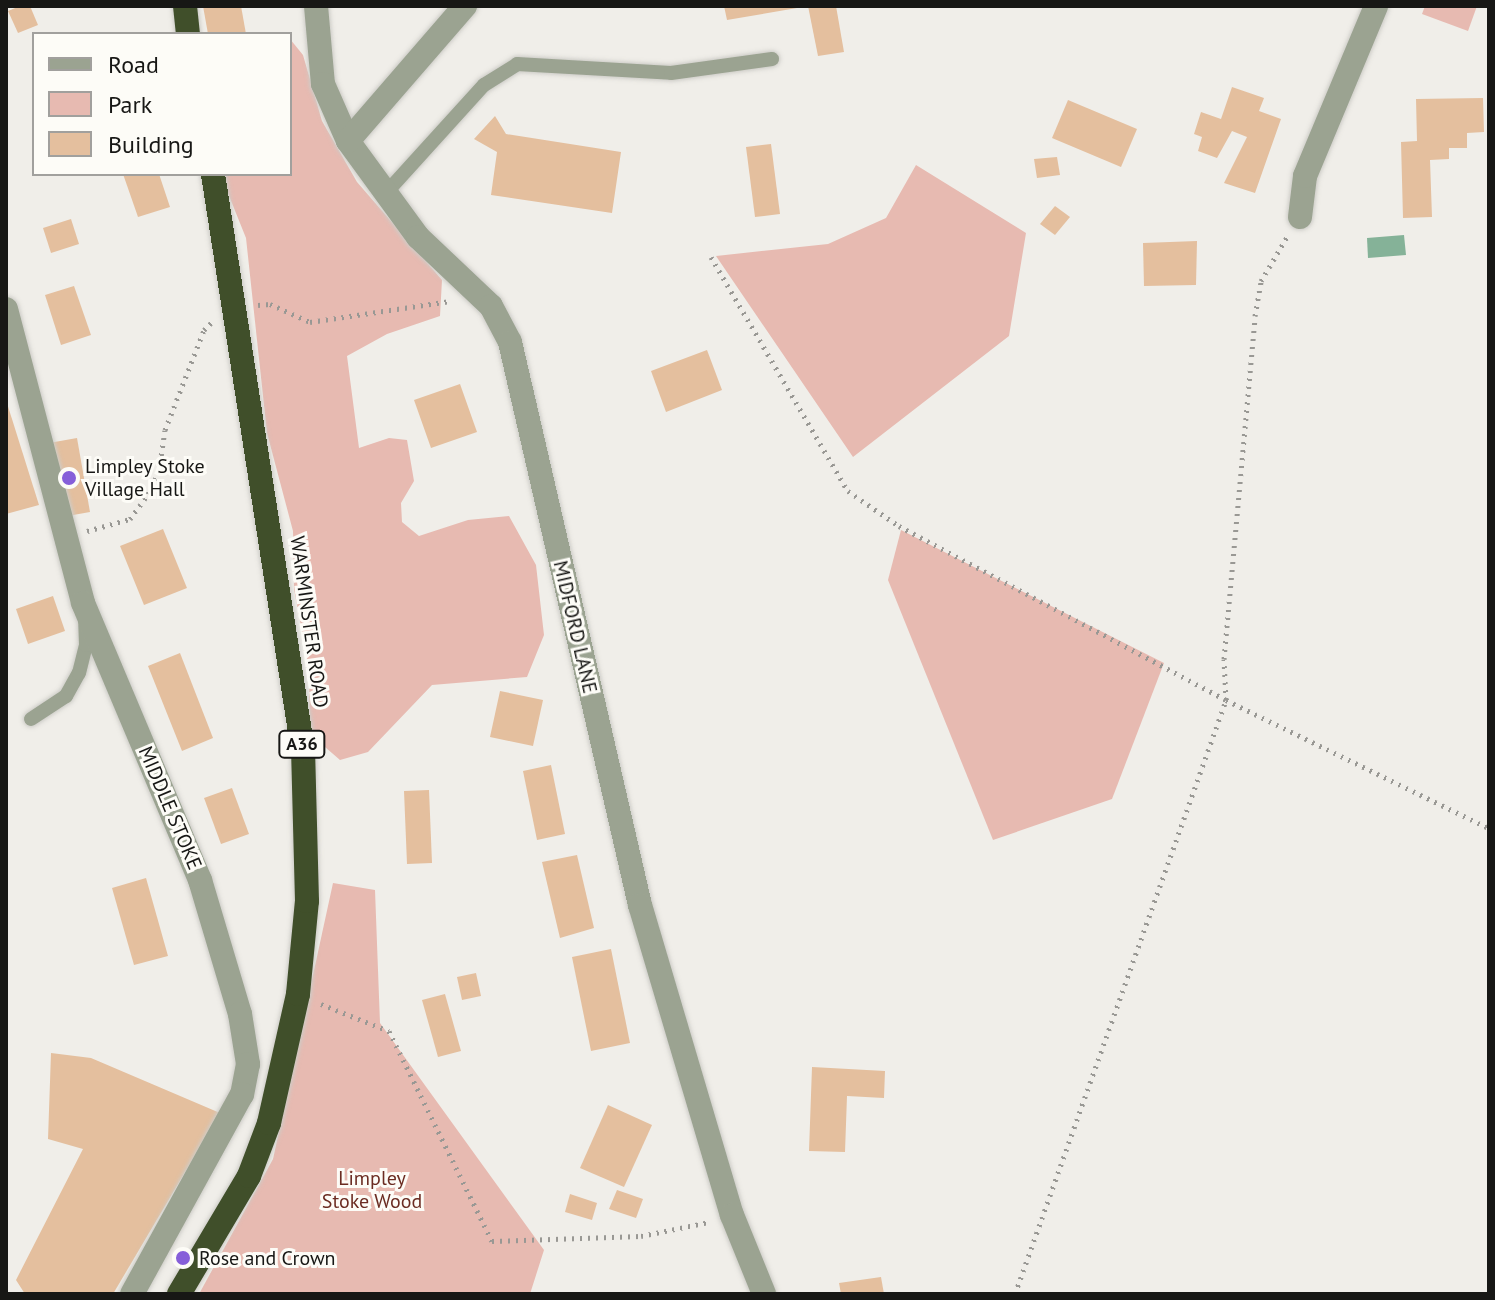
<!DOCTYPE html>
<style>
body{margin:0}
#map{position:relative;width:1495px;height:1300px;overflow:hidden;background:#f0eee9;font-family:"PT Sans",sans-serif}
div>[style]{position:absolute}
.green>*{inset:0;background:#e7bab1}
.water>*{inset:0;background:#85b298}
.building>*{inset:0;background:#e4bf9e}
.path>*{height:5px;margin-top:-2.5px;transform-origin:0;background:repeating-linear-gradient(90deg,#999894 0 2px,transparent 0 8px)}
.roads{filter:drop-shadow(0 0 2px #cdccc7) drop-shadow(0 0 2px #cdccc7)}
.lane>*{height:14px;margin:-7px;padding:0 7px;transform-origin:7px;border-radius:7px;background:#9ba391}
.street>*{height:24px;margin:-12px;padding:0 12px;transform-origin:12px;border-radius:12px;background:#9ba391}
.highway>*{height:24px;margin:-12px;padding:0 12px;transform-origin:12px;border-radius:12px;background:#404f2a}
.dots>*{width:22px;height:22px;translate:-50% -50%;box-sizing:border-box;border:4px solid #fdfcf7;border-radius:50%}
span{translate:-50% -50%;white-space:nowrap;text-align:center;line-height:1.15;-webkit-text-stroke:6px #fdfcf7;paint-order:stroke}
.shield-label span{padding:2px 6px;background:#fdfcf7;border:2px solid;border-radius:6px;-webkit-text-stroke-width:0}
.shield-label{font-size:18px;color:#171715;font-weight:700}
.poi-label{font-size:20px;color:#171715}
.left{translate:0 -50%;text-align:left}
.street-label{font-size:20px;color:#171715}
.park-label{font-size:20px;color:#6b2c22}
.frame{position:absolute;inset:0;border:8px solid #171715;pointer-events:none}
.legend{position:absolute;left:32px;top:32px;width:260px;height:144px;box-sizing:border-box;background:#fdfcf7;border:2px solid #a1a09d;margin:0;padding:10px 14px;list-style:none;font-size:24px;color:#171715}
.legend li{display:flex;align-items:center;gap:16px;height:40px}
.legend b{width:40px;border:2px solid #a1a09d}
</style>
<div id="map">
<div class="green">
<i style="clip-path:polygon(1425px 6px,1477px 6px,1468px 31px,1422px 14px)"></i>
<i style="clip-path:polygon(290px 39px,303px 55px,322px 121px,357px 182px,442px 280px,440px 316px,387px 334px,347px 356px,359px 448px,389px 438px,407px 440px,414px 481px,401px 503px,402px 522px,419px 536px,468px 520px,509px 516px,536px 565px,544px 635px,527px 677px,432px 685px,368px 752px,340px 760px,310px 734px,309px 669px,294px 589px,293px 531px,267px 433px,246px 238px,221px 176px,290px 174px)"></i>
<i style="clip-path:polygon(916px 165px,1026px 233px,1009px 336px,853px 457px,716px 256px,828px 244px,886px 218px)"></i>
<i style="clip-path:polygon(901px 530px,1164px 663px,1112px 799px,993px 840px,888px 580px)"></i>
<i style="clip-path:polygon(333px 883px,375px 890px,380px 1023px,544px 1250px,530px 1294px,199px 1294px,273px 1159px)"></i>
</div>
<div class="water">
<i style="clip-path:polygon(1404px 235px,1406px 255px,1368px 258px,1367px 238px)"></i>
</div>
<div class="building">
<i style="clip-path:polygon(20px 6px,30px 6px,38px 25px,18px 33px,8px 11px)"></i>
<i style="clip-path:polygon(203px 6px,241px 6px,246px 34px,208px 34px)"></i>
<i style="clip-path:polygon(724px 6px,797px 6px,797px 8px,727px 20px)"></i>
<i style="clip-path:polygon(808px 6px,836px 6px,844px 52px,818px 56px)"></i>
<i style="clip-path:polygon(1232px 87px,1264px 98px,1259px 111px,1281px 119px,1255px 193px,1224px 183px,1247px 137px,1232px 131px,1217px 158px,1198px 151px,1202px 137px,1194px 134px,1201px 112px,1221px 119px)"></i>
<i style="clip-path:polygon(1483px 98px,1484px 132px,1467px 133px,1467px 148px,1449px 148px,1449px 159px,1430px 160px,1432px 217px,1403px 218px,1401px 142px,1417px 141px,1416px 99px)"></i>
<i style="clip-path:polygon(1068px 100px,1137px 129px,1121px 167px,1052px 138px)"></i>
<i style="clip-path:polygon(495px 116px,506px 134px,621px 152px,612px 213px,491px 195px,497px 152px,474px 139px)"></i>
<i style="clip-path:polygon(771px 144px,780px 214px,755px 217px,746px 147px)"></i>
<i style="clip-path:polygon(1057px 157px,1060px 175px,1037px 178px,1034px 159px)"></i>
<i style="clip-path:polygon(123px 174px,159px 174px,170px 207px,138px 217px)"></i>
<i style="clip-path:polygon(1055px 206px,1070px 217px,1055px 235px,1040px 224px)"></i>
<i style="clip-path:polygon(71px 219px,79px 244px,51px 253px,43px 228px)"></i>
<i style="clip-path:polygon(1197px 241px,1196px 285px,1144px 286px,1143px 243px)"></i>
<i style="clip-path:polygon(74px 286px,91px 335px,61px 345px,45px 295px)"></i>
<i style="clip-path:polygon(707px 350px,722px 390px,666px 412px,651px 371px)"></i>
<i style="clip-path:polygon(460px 384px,477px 432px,431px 448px,414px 400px)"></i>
<i style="clip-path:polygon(6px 400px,39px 505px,6px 514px)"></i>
<i style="clip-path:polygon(77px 438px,90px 512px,62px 517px,49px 443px)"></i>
<i style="clip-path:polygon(163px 529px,187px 588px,144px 605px,120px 546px)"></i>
<i style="clip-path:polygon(53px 596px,65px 631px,28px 644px,16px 609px)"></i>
<i style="clip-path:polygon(180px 653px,213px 738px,182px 751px,148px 666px)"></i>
<i style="clip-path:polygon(500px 691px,543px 700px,533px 746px,490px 737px)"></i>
<i style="clip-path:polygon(551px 765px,565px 834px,537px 840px,523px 771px)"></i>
<i style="clip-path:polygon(232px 788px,249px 834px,221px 844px,204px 798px)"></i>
<i style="clip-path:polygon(429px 790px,432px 863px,407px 864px,404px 791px)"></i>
<i style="clip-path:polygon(577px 855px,594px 928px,560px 938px,542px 862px)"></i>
<i style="clip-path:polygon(146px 878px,168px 956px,134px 965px,112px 888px)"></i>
<i style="clip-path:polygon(611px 949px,630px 1043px,591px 1051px,572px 957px)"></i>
<i style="clip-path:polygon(476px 973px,481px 996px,462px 1000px,457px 977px)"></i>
<i style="clip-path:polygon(445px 994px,461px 1051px,438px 1057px,422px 1000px)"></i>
<i style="clip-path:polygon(51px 1053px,91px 1058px,220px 1113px,113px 1294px,25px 1294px,16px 1280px,83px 1149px,48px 1139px)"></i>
<i style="clip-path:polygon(812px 1067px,885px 1071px,884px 1098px,847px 1096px,845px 1152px,809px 1151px)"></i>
<i style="clip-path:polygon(608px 1105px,652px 1125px,624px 1187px,580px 1168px)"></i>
<i style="clip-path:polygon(617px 1190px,643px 1199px,636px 1218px,609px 1209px)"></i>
<i style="clip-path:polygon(570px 1194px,597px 1203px,592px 1220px,565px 1212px)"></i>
<i style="clip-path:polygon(881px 1277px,884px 1294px,841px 1294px,839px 1283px)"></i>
</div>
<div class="path">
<i style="left:711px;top:257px;width:271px;rotate:59.7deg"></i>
<i style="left:848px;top:491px;width:62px;rotate:34.5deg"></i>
<i style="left:899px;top:526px;width:370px;rotate:28deg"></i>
<i style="left:1226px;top:700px;width:292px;rotate:26deg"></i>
<i style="left:258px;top:305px;width:12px;rotate:-5deg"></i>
<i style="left:270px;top:304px;width:44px;rotate:24.2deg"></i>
<i style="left:310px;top:322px;width:142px;rotate:-8.5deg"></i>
<i style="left:87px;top:531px;width:45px;rotate:-15.6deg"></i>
<i style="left:130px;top:519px;width:31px;rotate:-54deg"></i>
<i style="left:148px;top:494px;width:25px;rotate:-64deg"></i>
<i style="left:159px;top:471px;width:41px;rotate:-81.7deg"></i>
<i style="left:165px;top:430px;width:107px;rotate:-68.7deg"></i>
<i style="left:204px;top:330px;width:13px;rotate:-45deg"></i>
<i style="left:321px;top:1004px;width:73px;rotate:21.7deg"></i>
<i style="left:389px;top:1031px;width:234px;rotate:63.9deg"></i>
<i style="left:492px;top:1241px;width:149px;rotate:-1.9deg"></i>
<i style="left:641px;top:1236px;width:69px;rotate:-11.6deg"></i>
<i style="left:1015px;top:1294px;width:630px;rotate:-70.44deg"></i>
<i style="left:1226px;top:700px;width:41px;rotate:-92.8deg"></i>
<i style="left:1224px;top:659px;width:344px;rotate:-84.8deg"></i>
<i style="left:1255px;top:316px;width:36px;rotate:-80deg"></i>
<i style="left:1261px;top:281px;width:51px;rotate:-59.4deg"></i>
</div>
<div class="roads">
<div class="lane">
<i style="left:385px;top:194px;width:147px;rotate:-47.8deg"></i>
<i style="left:484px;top:85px;width:39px;rotate:-32deg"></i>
<i style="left:517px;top:64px;width:154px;rotate:3.3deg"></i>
<i style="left:671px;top:73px;width:102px;rotate:-7.9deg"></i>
<i style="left:31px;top:719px;width:42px;rotate:-33.3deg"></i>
<i style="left:66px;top:696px;width:26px;rotate:-61deg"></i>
<i style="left:79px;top:673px;width:29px;rotate:-76deg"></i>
<i style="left:86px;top:645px;width:23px;rotate:-92deg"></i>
</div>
<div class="street">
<i style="left:316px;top:6px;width:78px;rotate:84.9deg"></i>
<i style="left:323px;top:84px;width:62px;rotate:66.3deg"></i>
<i style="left:348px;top:141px;width:119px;rotate:53.9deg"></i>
<i style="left:418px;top:237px;width:100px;rotate:43.4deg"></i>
<i style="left:491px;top:306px;width:41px;rotate:62.2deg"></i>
<i style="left:510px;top:342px;width:578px;rotate:77deg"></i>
<i style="left:640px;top:905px;width:323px;rotate:73.5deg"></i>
<i style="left:732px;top:1215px;width:85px;rotate:67.9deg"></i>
<i style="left:348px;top:141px;width:179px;rotate:-49.1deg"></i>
<i style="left:1300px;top:217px;width:41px;rotate:-83deg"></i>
<i style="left:1305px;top:176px;width:184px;rotate:-67.3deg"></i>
<i style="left:6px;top:309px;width:304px;rotate:75.3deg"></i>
<i style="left:83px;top:603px;width:301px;rotate:67.1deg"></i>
<i style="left:200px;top:880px;width:140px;rotate:73.4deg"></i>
<i style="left:240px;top:1014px;width:51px;rotate:80.9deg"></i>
<i style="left:248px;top:1064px;width:31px;rotate:101deg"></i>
<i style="left:242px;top:1094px;width:228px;rotate:118.8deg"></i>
</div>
<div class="highway">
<i style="left:185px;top:6px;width:28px;rotate:84deg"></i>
<i style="left:179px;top:1294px;width:137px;rotate:-59.3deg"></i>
<i style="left:249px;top:1176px;width:57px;rotate:-69.3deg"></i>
<i style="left:269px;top:1123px;width:132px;rotate:-77.3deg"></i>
<i style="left:298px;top:994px;width:93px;rotate:-84.5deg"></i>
<i style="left:307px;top:901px;width:150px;rotate:-91.5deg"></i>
<i style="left:303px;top:751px;width:584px;rotate:-98.87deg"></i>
</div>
</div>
<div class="dots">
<i style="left:69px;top:478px;background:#865fd9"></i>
<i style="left:183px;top:1258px;background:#865fd9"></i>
</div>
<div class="shield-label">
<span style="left:302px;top:744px">A36</span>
</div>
<div class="poi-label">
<span class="left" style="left:85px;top:478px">Limpley Stoke<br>Village Hall</span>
<span class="left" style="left:199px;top:1258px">Rose and Crown</span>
</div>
<div class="street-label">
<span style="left:309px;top:622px;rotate:82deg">WARMINSTER ROAD</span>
<span style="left:575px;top:627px;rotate:77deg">MIDFORD LANE</span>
<span style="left:170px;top:808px;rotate:67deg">MIDDLE STOKE</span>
</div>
<div class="park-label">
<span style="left:372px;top:1190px">Limpley<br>Stoke Wood</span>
</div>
<div class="frame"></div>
<ul class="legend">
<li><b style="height:10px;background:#9ba391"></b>Road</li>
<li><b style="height:22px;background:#e7bab1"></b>Park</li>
<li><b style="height:22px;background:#e4bf9e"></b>Building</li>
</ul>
</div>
